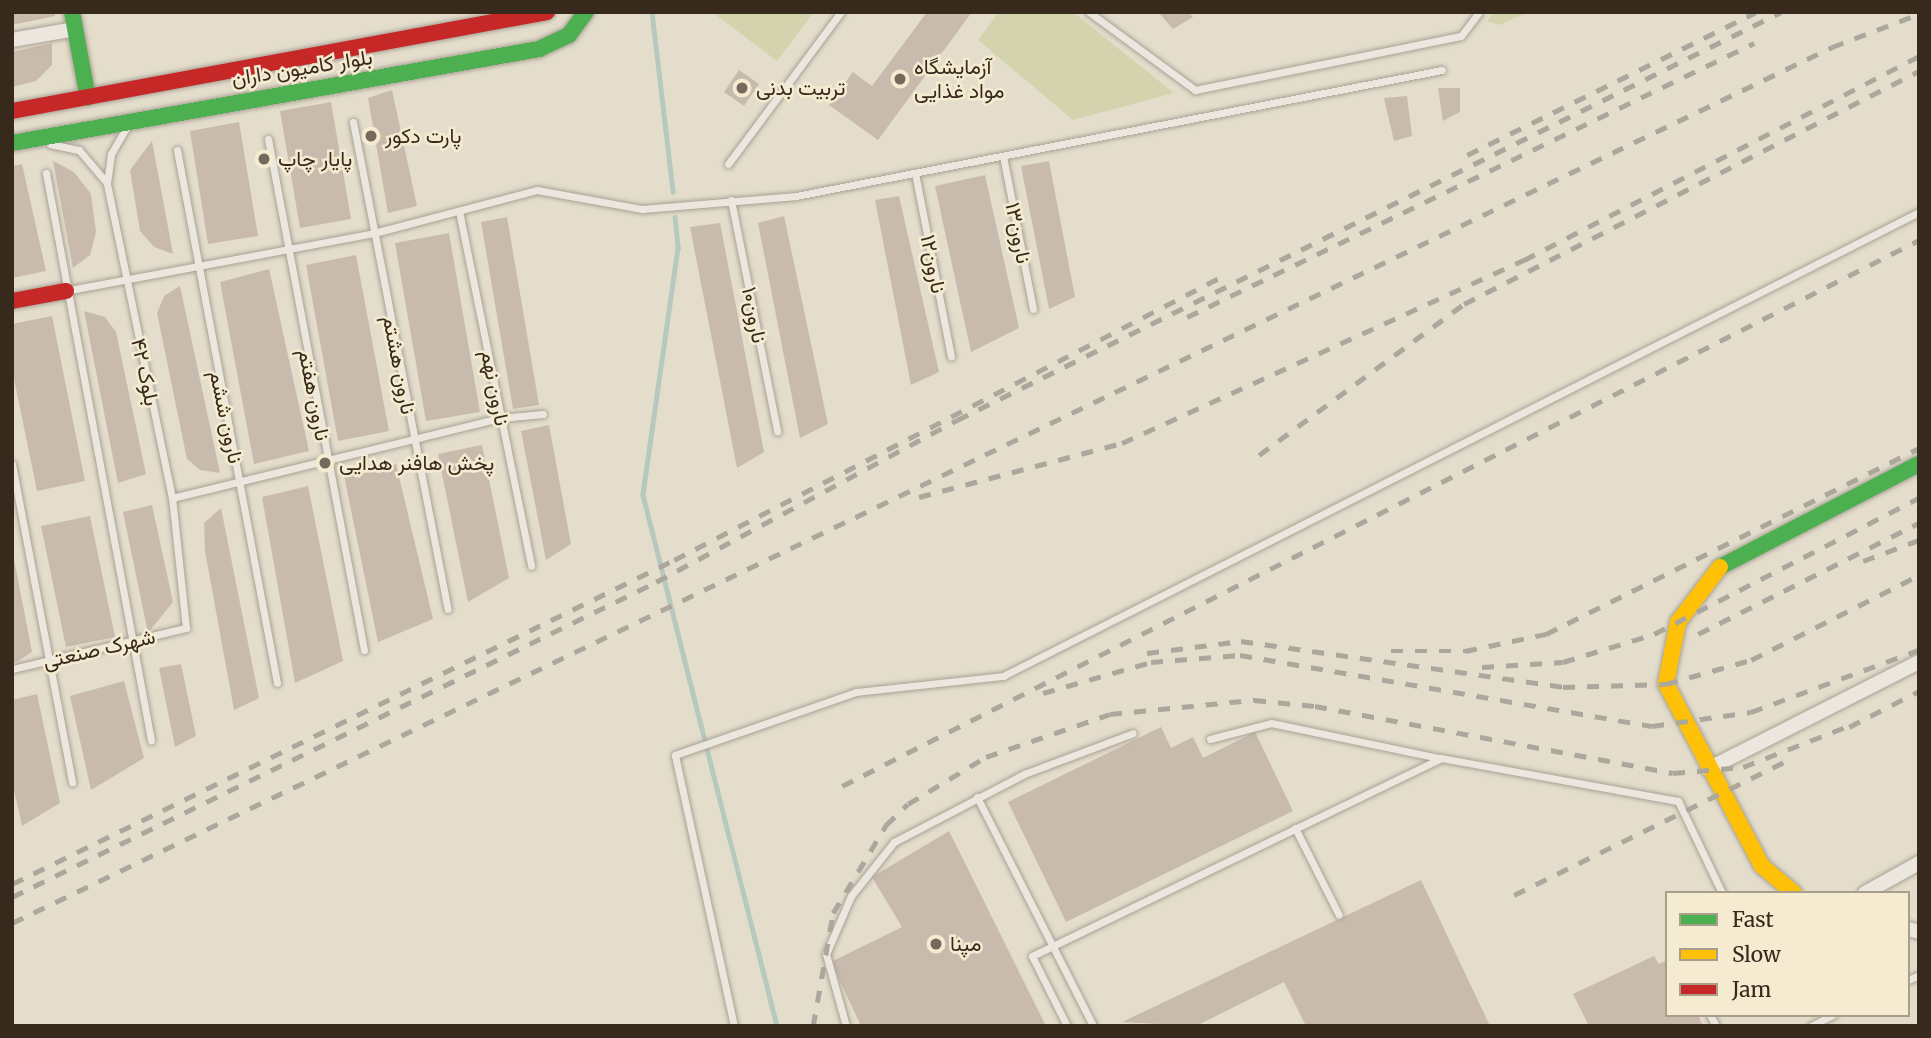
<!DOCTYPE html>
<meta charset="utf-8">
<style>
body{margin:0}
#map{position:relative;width:1931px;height:1038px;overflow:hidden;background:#e4ddcc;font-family:Merriweather,Vazirmatn,serif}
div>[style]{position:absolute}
.green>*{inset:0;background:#d3d4ae}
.stream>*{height:4.5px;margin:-2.25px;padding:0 2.25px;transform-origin:2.25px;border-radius:2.25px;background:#b7c9be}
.building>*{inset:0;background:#c8bbad}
.roads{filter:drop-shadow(0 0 2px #a9a295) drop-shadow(0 0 2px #a9a295)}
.lane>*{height:7px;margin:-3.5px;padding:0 3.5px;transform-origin:3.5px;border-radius:3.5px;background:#ece7de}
.street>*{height:14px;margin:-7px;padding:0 7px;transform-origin:7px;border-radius:7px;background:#ece7de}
.fast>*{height:16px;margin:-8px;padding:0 8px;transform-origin:8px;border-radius:8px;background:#4caf50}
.slow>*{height:16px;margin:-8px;padding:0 8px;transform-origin:8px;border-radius:8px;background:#ffc107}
.jam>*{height:16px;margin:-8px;padding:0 8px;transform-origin:8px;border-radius:8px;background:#c62828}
.rail>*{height:4.5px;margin-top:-2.25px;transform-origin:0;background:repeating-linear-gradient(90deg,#aba79d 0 12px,transparent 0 24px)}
.dots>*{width:19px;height:19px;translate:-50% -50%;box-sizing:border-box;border:4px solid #f5ebd1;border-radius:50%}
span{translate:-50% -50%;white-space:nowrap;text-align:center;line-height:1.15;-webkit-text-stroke:5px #f5ebd1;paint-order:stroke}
.poi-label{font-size:21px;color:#372a1d}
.left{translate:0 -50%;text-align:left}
.street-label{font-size:21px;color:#372a1d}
.frame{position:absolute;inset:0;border:14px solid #372a1d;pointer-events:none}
.legend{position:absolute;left:1665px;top:891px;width:245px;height:126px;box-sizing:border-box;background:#f5ebd1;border:2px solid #a99e89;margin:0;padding:9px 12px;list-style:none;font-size:21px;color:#372a1d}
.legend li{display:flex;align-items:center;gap:14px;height:35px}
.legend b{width:35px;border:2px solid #a99e89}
</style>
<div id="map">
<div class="green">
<i style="clip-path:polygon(712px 12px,814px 12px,777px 61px)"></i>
<i style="clip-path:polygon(999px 12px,1073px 12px,1174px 93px,1073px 120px,978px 40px)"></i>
<i style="clip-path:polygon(1493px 12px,1529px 12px,1499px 25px,1487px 21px)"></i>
</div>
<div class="stream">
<i style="left:652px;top:12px;width:181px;rotate:83.3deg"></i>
<i style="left:675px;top:217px;width:31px;rotate:84deg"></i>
<i style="left:678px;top:248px;width:249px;rotate:98.1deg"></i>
<i style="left:643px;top:495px;width:548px;rotate:75.84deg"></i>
</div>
<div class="building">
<i style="clip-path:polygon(12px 12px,55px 12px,55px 16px,12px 25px)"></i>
<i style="clip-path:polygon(927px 12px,972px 12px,878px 140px,829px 105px,853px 72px,872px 86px)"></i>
<i style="clip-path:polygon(1158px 12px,1188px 12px,1193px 17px,1173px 29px)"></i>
<i style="clip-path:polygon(52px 43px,52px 65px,36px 81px,12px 87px,12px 52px)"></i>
<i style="clip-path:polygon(739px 70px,759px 84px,744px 106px,724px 92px)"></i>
<i style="clip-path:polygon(1438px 88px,1460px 88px,1460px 112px,1443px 121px)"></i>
<i style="clip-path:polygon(392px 90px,417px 206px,388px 213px,368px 98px)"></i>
<i style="clip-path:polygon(1407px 96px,1412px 136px,1394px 141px,1384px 98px)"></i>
<i style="clip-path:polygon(331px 102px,351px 219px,300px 228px,280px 111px)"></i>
<i style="clip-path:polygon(239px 122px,258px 236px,208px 244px,190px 131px)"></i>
<i style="clip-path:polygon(152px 141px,173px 254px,154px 247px,140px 231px,130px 170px)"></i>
<i style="clip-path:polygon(53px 161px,74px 172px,91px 194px,96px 232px,90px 255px,73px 268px)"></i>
<i style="clip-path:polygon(1049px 161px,1075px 297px,1049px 309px,1021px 166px)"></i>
<i style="clip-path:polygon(22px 164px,46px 271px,12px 278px,12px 166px)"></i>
<i style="clip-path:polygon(985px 175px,1019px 328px,971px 352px,935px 186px)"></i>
<i style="clip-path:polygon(899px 196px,939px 372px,911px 385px,875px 200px)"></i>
<i style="clip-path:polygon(784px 216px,828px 424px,800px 438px,758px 223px)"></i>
<i style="clip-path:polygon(507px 217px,539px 405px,513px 409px,481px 222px)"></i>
<i style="clip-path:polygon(720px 223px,764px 452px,737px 468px,690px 227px)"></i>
<i style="clip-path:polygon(449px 233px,480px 412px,426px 421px,395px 243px)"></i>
<i style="clip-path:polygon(356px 255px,389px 431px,338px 441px,306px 265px)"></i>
<i style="clip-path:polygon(269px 269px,309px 451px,254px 464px,220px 282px)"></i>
<i style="clip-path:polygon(180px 286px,220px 473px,200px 470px,187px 459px,157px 313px,164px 296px)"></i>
<i style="clip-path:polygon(84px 311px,105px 317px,116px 332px,146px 474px,118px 483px)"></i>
<i style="clip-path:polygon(52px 316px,85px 481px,37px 491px,12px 369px,12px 324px)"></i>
<i style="clip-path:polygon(549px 425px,571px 544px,546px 560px,521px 431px)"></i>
<i style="clip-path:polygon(482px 445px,509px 578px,468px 602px,438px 454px)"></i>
<i style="clip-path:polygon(396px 464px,433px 619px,378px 642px,344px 476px)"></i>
<i style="clip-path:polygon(308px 486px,343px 661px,295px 683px,262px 497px)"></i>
<i style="clip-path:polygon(152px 505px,173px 602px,148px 633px,123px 512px)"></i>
<i style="clip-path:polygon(221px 508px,259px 698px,234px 710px,205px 551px,204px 523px)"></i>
<i style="clip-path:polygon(90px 516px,115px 637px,66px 647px,41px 526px)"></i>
<i style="clip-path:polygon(12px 549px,32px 652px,16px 662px,12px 662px)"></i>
<i style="clip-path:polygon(181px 664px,196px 736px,175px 747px,159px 668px)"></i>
<i style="clip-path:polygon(124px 681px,144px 758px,91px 790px,70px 696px)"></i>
<i style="clip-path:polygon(37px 694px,60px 803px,22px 826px,12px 781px,12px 700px)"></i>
<i style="clip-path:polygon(1161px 727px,1171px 748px,1193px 737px,1203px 758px,1255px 732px,1293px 811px,1066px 922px,1008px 802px)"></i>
<i style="clip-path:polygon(949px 831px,1046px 1026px,861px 1026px,831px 962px,902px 927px,872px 877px)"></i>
<i style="clip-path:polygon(1421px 880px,1490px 1026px,1306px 1026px,1284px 982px,1196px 1026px,1122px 1022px)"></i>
<i style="clip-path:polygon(1654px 956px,1659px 964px,1667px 960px,1667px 1015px,1698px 1015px,1703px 1026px,1589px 1026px,1573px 994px)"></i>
</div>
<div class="roads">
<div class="lane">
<i style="left:1089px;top:12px;width:132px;rotate:36.3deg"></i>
<i style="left:1195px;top:90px;width:271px;rotate:-11.5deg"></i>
<i style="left:1461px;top:36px;width:30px;rotate:-53deg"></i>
<i style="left:353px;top:122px;width:496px;rotate:79deg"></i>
<i style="left:268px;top:139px;width:520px;rotate:79.36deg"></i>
<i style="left:50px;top:144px;width:30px;rotate:12deg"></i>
<i style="left:79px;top:150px;width:43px;rotate:49.7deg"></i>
<i style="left:177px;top:150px;width:542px;rotate:79.37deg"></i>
<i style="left:1003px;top:156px;width:156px;rotate:78.9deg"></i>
<i style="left:728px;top:164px;width:189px;rotate:-53.4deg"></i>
<i style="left:46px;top:173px;width:577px;rotate:79.51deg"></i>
<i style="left:915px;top:173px;width:187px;rotate:78.9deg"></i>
<i style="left:731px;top:200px;width:236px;rotate:78.7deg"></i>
<i style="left:459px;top:211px;width:362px;rotate:78.5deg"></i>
<i style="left:70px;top:290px;width:309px;rotate:-10.6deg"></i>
<i style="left:374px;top:233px;width:169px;rotate:-14.8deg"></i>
<i style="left:537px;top:190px;width:107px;rotate:10.3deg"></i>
<i style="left:642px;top:209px;width:155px;rotate:-4.8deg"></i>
<i style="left:796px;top:196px;width:658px;rotate:-11.04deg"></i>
<i style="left:12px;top:464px;width:324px;rotate:79.3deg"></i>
<i style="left:172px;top:498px;width:339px;rotate:-13.7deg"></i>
<i style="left:501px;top:418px;width:42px;rotate:-5.4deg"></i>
<i style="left:12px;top:669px;width:179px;rotate:-13.3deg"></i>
<i style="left:186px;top:628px;width:131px;rotate:-96.1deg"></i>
<i style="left:172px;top:498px;width:322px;rotate:-101.7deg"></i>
<i style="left:107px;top:183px;width:29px;rotate:-82deg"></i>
<i style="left:111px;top:154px;width:32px;rotate:-60deg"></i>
<i style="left:1210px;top:739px;width:63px;rotate:-14.7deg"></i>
<i style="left:1271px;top:723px;width:172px;rotate:11.8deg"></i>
<i style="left:977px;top:797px;width:257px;rotate:63.1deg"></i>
<i style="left:1295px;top:828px;width:97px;rotate:63.2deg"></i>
<i style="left:1908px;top:980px;width:12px;rotate:-24deg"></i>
<i style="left:1710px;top:1015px;width:13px;rotate:61deg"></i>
<i style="left:734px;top:1026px;width:277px;rotate:-102.3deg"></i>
<i style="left:675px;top:755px;width:192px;rotate:-19.2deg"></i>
<i style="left:856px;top:692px;width:148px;rotate:-6.2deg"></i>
<i style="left:1003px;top:676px;width:1027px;rotate:-26.86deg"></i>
<i style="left:846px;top:1026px;width:75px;rotate:-105.5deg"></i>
<i style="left:826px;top:954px;width:63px;rotate:-66.7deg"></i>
<i style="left:851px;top:896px;width:69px;rotate:-51.5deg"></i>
<i style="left:894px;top:842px;width:147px;rotate:-27.6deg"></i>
<i style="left:1024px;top:774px;width:116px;rotate:-20.6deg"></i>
<i style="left:1067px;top:1026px;width:78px;rotate:-116.6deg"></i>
<i style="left:1032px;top:956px;width:454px;rotate:-25.8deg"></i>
<i style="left:1441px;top:758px;width:241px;rotate:10.3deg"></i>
<i style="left:1678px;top:801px;width:102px;rotate:64.4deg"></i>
<i style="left:1811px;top:1026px;width:25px;rotate:-27deg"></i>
</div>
<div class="street">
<i style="left:12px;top:40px;width:64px;rotate:-9.9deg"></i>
<i style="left:1708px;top:769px;width:237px;rotate:-26.9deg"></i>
<i style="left:1865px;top:893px;width:62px;rotate:-29.1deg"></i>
<i style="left:1908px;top:929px;width:11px;rotate:15deg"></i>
</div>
<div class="fast">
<i style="left:72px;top:12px;width:87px;rotate:79.5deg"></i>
<i style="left:12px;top:143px;width:535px;rotate:-10.11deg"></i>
<i style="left:539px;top:49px;width:33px;rotate:-25deg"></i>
<i style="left:569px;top:35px;width:29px;rotate:-54deg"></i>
<i style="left:1720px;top:567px;width:224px;rotate:-27.4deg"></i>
</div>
<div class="slow">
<i style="left:1720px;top:567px;width:69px;rotate:127.4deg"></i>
<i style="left:1678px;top:622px;width:63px;rotate:101deg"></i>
<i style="left:1666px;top:684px;width:206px;rotate:62.2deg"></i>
<i style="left:1762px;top:866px;width:42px;rotate:40.2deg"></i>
</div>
<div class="jam">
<i style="left:12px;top:111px;width:544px;rotate:-10.48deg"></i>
<i style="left:12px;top:301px;width:55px;rotate:-10.5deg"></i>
</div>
</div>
<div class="rail">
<i style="left:1467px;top:155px;width:322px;rotate:-26.3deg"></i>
<i style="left:1187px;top:317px;width:630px;rotate:-25.79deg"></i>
<i style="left:1259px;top:455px;width:255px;rotate:-36.4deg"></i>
<i style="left:1464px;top:304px;width:511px;rotate:-27.12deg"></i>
<i style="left:919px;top:497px;width:210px;rotate:-14.9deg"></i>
<i style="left:1122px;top:443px;width:442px;rotate:-24.5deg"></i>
<i style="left:1524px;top:260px;width:445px;rotate:-27.3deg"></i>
<i style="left:1863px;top:561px;width:60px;rotate:-20.6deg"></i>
<i style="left:1698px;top:634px;width:247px;rotate:-26.7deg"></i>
<i style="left:1391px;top:651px;width:74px"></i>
<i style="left:1465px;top:651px;width:83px;rotate:-11.9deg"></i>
<i style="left:1546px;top:634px;width:417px;rotate:-26.5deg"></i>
<i style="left:1147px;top:653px;width:95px;rotate:-7.3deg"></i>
<i style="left:1241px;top:641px;width:325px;rotate:8.1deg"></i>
<i style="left:1563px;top:687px;width:103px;rotate:-1.7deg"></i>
<i style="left:1666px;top:684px;width:88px;rotate:-15.8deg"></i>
<i style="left:1751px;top:660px;width:188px;rotate:-26.8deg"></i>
<i style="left:1482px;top:667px;width:81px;rotate:-3.5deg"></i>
<i style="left:1563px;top:662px;width:95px;rotate:-17.1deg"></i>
<i style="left:1654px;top:634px;width:298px;rotate:-27.2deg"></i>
<i style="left:1043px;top:693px;width:112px;rotate:-16deg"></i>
<i style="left:1151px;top:662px;width:89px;rotate:-4.5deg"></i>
<i style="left:1240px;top:655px;width:418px;rotate:9.8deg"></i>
<i style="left:1652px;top:726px;width:100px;rotate:-8deg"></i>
<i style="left:1751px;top:712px;width:179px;rotate:-20.3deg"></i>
<i style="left:1849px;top:727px;width:79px;rotate:-27.2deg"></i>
<i style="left:842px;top:786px;width:1207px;rotate:-26.88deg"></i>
<i style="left:12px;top:884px;width:737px;rotate:-26.08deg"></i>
<i style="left:674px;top:560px;width:614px;rotate:-27.36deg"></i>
<i style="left:1514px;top:895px;width:301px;rotate:-26.2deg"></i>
<i style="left:12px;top:897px;width:717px;rotate:-26.06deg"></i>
<i style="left:656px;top:582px;width:342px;rotate:-28.3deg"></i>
<i style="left:957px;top:420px;width:919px;rotate:-26.34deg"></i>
<i style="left:12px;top:923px;width:2020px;rotate:-25.7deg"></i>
<i style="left:1832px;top:47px;width:93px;rotate:-20.8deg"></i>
<i style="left:813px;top:1026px;width:115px;rotate:-80deg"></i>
<i style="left:833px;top:913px;width:103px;rotate:-58.9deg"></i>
<i style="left:886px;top:825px;width:30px;rotate:-44deg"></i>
<i style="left:908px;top:804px;width:91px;rotate:-31.1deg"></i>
<i style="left:986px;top:757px;width:131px;rotate:-19.1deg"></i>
<i style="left:1110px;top:714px;width:145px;rotate:-5.6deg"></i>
<i style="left:1254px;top:700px;width:61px;rotate:5.6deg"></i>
<i style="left:1315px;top:706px;width:364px;rotate:10.6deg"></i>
<i style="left:1673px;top:773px;width:70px;rotate:-4.9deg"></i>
<i style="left:1743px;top:767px;width:121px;rotate:-21.3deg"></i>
</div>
<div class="dots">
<i style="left:900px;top:79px;background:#74695a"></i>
<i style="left:742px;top:88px;background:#74695a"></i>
<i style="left:371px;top:136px;background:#74695a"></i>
<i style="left:264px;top:159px;background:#74695a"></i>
<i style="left:325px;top:463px;background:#74695a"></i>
<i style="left:936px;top:944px;background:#74695a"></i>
</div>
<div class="poi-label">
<span class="left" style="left:914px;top:79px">آزمایشگاه<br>مواد غذایی</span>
<span class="left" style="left:756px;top:88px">تربیت بدنی</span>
<span class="left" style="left:385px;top:136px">پارت دکور</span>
<span class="left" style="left:278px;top:159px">پایار چاپ</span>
<span class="left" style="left:339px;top:463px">پخش هافنر هدایی</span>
<span class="left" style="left:950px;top:944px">مپنا</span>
</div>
<div class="street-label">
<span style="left:302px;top:68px;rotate:-9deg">بلوار کامیون داران</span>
<span style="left:1018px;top:233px;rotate:79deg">نارون۱۳</span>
<span style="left:933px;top:264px;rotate:79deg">نارون۱۲</span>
<span style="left:754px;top:315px;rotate:79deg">نارون۱۰</span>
<span style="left:399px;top:365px;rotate:79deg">نارون هشتم</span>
<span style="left:145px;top:372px;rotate:78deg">بلوک ۴۲</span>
<span style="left:495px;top:388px;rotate:79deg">نارون نهم</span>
<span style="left:314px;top:395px;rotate:79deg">نارون هفتم</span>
<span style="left:226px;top:417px;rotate:78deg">نارون ششم</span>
<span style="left:99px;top:649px;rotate:-13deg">شهرک صنعتی</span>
</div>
<div class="frame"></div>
<ul class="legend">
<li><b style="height:9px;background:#4caf50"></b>Fast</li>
<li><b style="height:9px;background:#ffc107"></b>Slow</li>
<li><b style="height:9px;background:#c62828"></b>Jam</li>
</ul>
</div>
